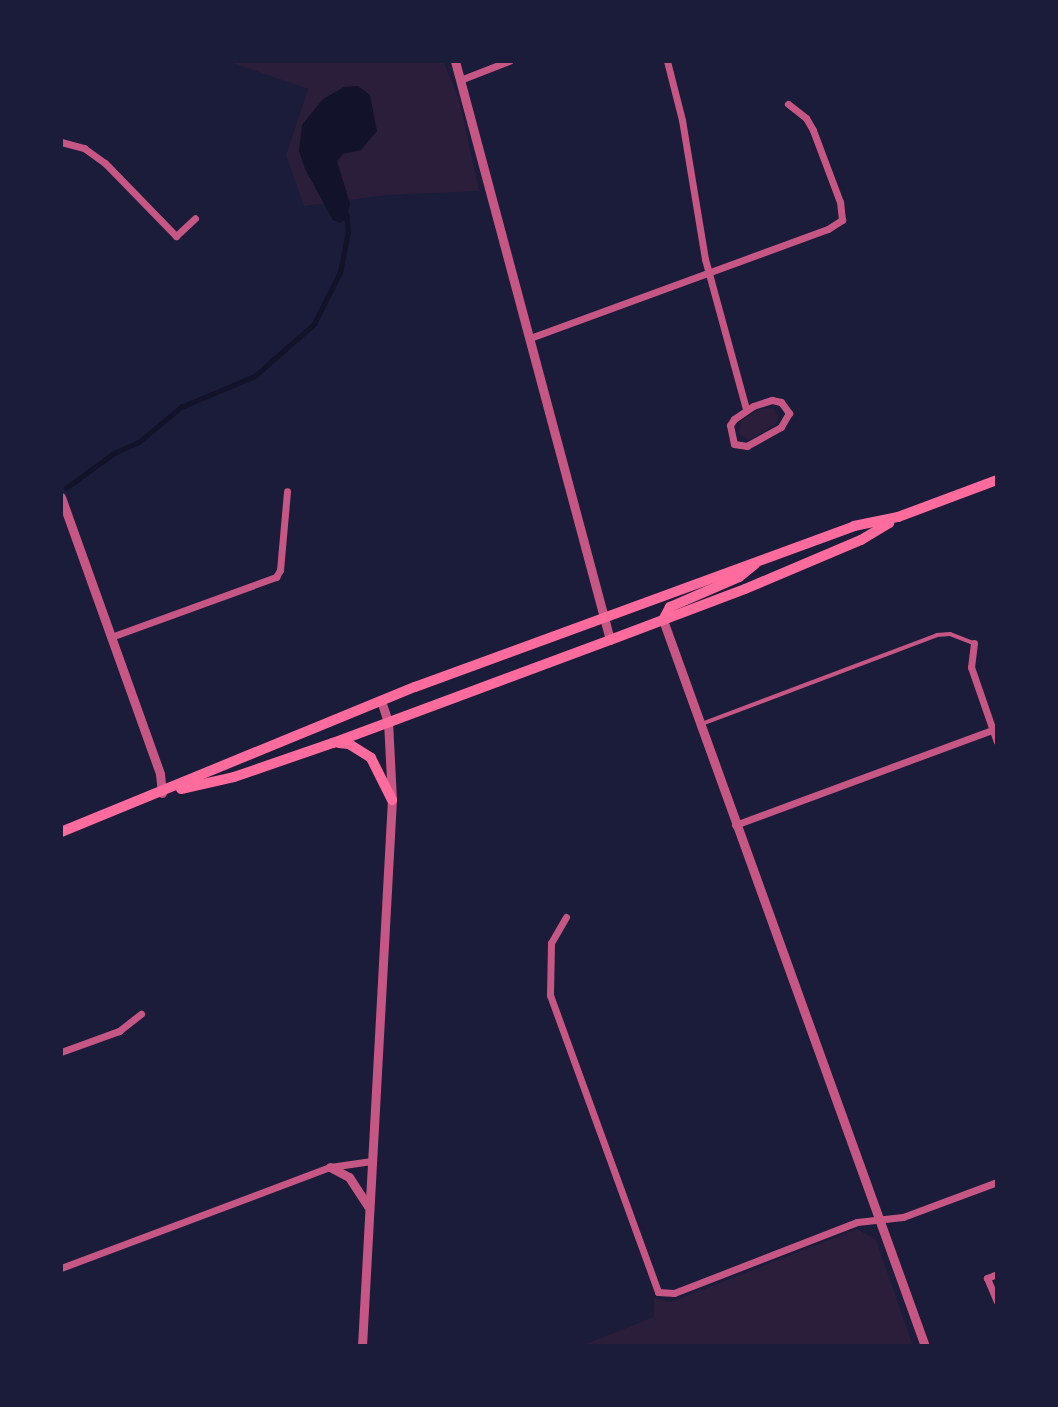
<!DOCTYPE html>
<style>
body{margin:0}
#map{position:relative;width:1058px;height:1407px;overflow:hidden;background:#1b1b3a;font-family:Poppins,sans-serif}
div>[style]{position:absolute}
.green>*{inset:0;background:#2a1e3b}
.water>*{inset:0;background:#12122b}
.stream>*{height:4.5px;margin:-2.25px;padding:0 2.25px;transform-origin:2.25px;border-radius:2.25px;background:#12122b}
.service>*{height:3.5px;margin:-1.75px;padding:0 1.75px;transform-origin:1.75px;border-radius:1.75px;background:#c65784}
.minor>*{height:7px;margin:-3.5px;padding:0 3.5px;transform-origin:3.5px;border-radius:3.5px;background:#c65784}
.tertiary>*{height:9px;margin:-4.5px;padding:0 4.5px;transform-origin:4.5px;border-radius:4.5px;background:#c65784}
.secondary>*{height:10px;margin:-5px;padding:0 5px;transform-origin:5px;border-radius:5px;background:#ff6b9d}
span{translate:-50% -50%;white-space:nowrap;text-align:center;line-height:1.15;-webkit-text-stroke:7px #1b1b3a;paint-order:stroke}
.frame{position:absolute;inset:0;border:63px solid #1b1b3a;pointer-events:none}
</style>
<div id="map">
<div class="green">
<i style="clip-path:polygon(227px 61px,443px 61px,459px 99px,479px 191px,386px 195px,304px 206px,286px 155px,308px 89px)"></i>
<i style="clip-path:polygon(773px 408px,779px 417px,775px 425px,749px 440px,739px 434px,741px 420px,761px 409px)"></i>
<i style="clip-path:polygon(857px 1229px,876px 1240px,913px 1346px,581px 1346px,654px 1317px,654px 1298px,671px 1302px)"></i>
</div>
<div class="water">
<i style="clip-path:polygon(358px 86px,370px 95px,377px 131px,361px 150px,343px 154px,337px 161px,350px 204px,346px 219px,340px 223px,333px 220px,305px 169px,299px 151px,302px 125px,323px 99px,344px 87px)"></i>
</div>
<div class="stream">
<i style="left:66px;top:488px;width:59px;rotate:-36.1deg"></i>
<i style="left:114px;top:453px;width:27px;rotate:-24deg"></i>
<i style="left:139px;top:442px;width:55px;rotate:-39.8deg"></i>
<i style="left:181px;top:407px;width:80px;rotate:-22.7deg"></i>
<i style="left:255px;top:376px;width:79px;rotate:-41.4deg"></i>
<i style="left:314px;top:324px;width:58px;rotate:-63.4deg"></i>
<i style="left:340px;top:272px;width:41px;rotate:-78.7deg"></i>
<i style="left:348px;top:232px;width:18px;rotate:-96deg"></i>
</div>
<div class="service">
<i style="left:702px;top:724px;width:251px;rotate:-20.7deg"></i>
<i style="left:937px;top:635px;width:13px;rotate:-4deg"></i>
<i style="left:950px;top:634px;width:25px;rotate:21deg"></i>
</div>
<div class="minor">
<i style="left:667px;top:61px;width:61px;rotate:75.7deg"></i>
<i style="left:682px;top:120px;width:141px;rotate:80.6deg"></i>
<i style="left:705px;top:259px;width:156px;rotate:74.7deg"></i>
<i style="left:460px;top:80px;width:53px;rotate:-21.2deg"></i>
<i style="left:61px;top:142px;width:24px;rotate:15deg"></i>
<i style="left:84px;top:148px;width:26px;rotate:36deg"></i>
<i style="left:105px;top:163px;width:102px;rotate:45.8deg"></i>
<i style="left:176px;top:236px;width:26px;rotate:-43deg"></i>
<i style="left:530px;top:338px;width:317px;rotate:-20.1deg"></i>
<i style="left:828px;top:229px;width:17px;rotate:-33deg"></i>
<i style="left:842px;top:220px;width:18px;rotate:-96deg"></i>
<i style="left:840px;top:202px;width:77px;rotate:-110.6deg"></i>
<i style="left:813px;top:130px;width:14px;rotate:-120deg"></i>
<i style="left:806px;top:118px;width:23px;rotate:-142deg"></i>
<i style="left:772px;top:400px;width:9px;rotate:13deg"></i>
<i style="left:781px;top:402px;width:14px;rotate:54deg"></i>
<i style="left:789px;top:413px;width:16px;rotate:120deg"></i>
<i style="left:781px;top:427px;width:39px;rotate:151deg"></i>
<i style="left:747px;top:446px;width:13px;rotate:-171deg"></i>
<i style="left:734px;top:444px;width:19px;rotate:-102deg"></i>
<i style="left:730px;top:425px;width:7px;rotate:-56deg"></i>
<i style="left:734px;top:419px;width:23px;rotate:-34deg"></i>
<i style="left:753px;top:406px;width:20px;rotate:-18deg"></i>
<i style="left:111px;top:637px;width:176px;rotate:-20deg"></i>
<i style="left:276px;top:577px;width:8px;rotate:-60deg"></i>
<i style="left:280px;top:570px;width:79px;rotate:-84.9deg"></i>
<i style="left:974px;top:643px;width:24px;rotate:97deg"></i>
<i style="left:971px;top:667px;width:79px;rotate:70.9deg"></i>
<i style="left:735px;top:825px;width:274px;rotate:-20.3deg"></i>
<i style="left:566px;top:917px;width:30px;rotate:120deg"></i>
<i style="left:551px;top:943px;width:52px;rotate:91.1deg"></i>
<i style="left:550px;top:995px;width:316px;rotate:70deg"></i>
<i style="left:658px;top:1292px;width:16px;rotate:4deg"></i>
<i style="left:674px;top:1293px;width:196px;rotate:-21.2deg"></i>
<i style="left:857px;top:1222px;width:46px;rotate:-6.2deg"></i>
<i style="left:903px;top:1217px;width:100px;rotate:-20.4deg"></i>
<i style="left:61px;top:1052px;width:62px;rotate:-19.9deg"></i>
<i style="left:119px;top:1031px;width:28px;rotate:-38deg"></i>
<i style="left:61px;top:1268px;width:287px;rotate:-20.6deg"></i>
<i style="left:330px;top:1167px;width:42px;rotate:-8.1deg"></i>
<i style="left:997px;top:1274px;width:11px;rotate:158deg"></i>
<i style="left:987px;top:1278px;width:25px;rotate:67deg"></i>
</div>
<div class="tertiary">
<i style="left:455px;top:61px;width:599px;rotate:75.01deg"></i>
<i style="left:61px;top:497px;width:294px;rotate:70.3deg"></i>
<i style="left:160px;top:774px;width:19px;rotate:84deg"></i>
<i style="left:663px;top:620px;width:772px;rotate:70.16deg"></i>
<i style="left:330px;top:1167px;width:21px;rotate:28deg"></i>
<i style="left:349px;top:1177px;width:35px;rotate:57deg"></i>
<i style="left:362px;top:1346px;width:547px;rotate:-86.86deg"></i>
<i style="left:392px;top:800px;width:78px;rotate:-92.9deg"></i>
<i style="left:388px;top:722px;width:23px;rotate:-108deg"></i>
</div>
<div class="secondary">
<i style="left:663px;top:620px;width:15px;rotate:-62deg"></i>
<i style="left:670px;top:607px;width:75px;rotate:-23.5deg"></i>
<i style="left:739px;top:577px;width:21px;rotate:-39deg"></i>
<i style="left:339px;top:743px;width:10px;rotate:6deg"></i>
<i style="left:349px;top:744px;width:26px;rotate:32deg"></i>
<i style="left:371px;top:758px;width:47px;rotate:63.4deg"></i>
<i style="left:181px;top:789px;width:54px;rotate:-12.8deg"></i>
<i style="left:234px;top:777px;width:105px;rotate:-19deg"></i>
<i style="left:333px;top:743px;width:296px;rotate:-20.4deg"></i>
<i style="left:610px;top:640px;width:144px;rotate:-20.7deg"></i>
<i style="left:745px;top:589px;width:126px;rotate:-22.9deg"></i>
<i style="left:861px;top:540px;width:33px;rotate:-31deg"></i>
<i style="left:61px;top:832px;width:383px;rotate:-22.3deg"></i>
<i style="left:415px;top:687px;width:468px;rotate:-20.1deg"></i>
<i style="left:854px;top:526px;width:45px;rotate:-11.6deg"></i>
<i style="left:898px;top:517px;width:106px;rotate:-20.5deg"></i>
</div>
<div class="frame"></div>
</div>
